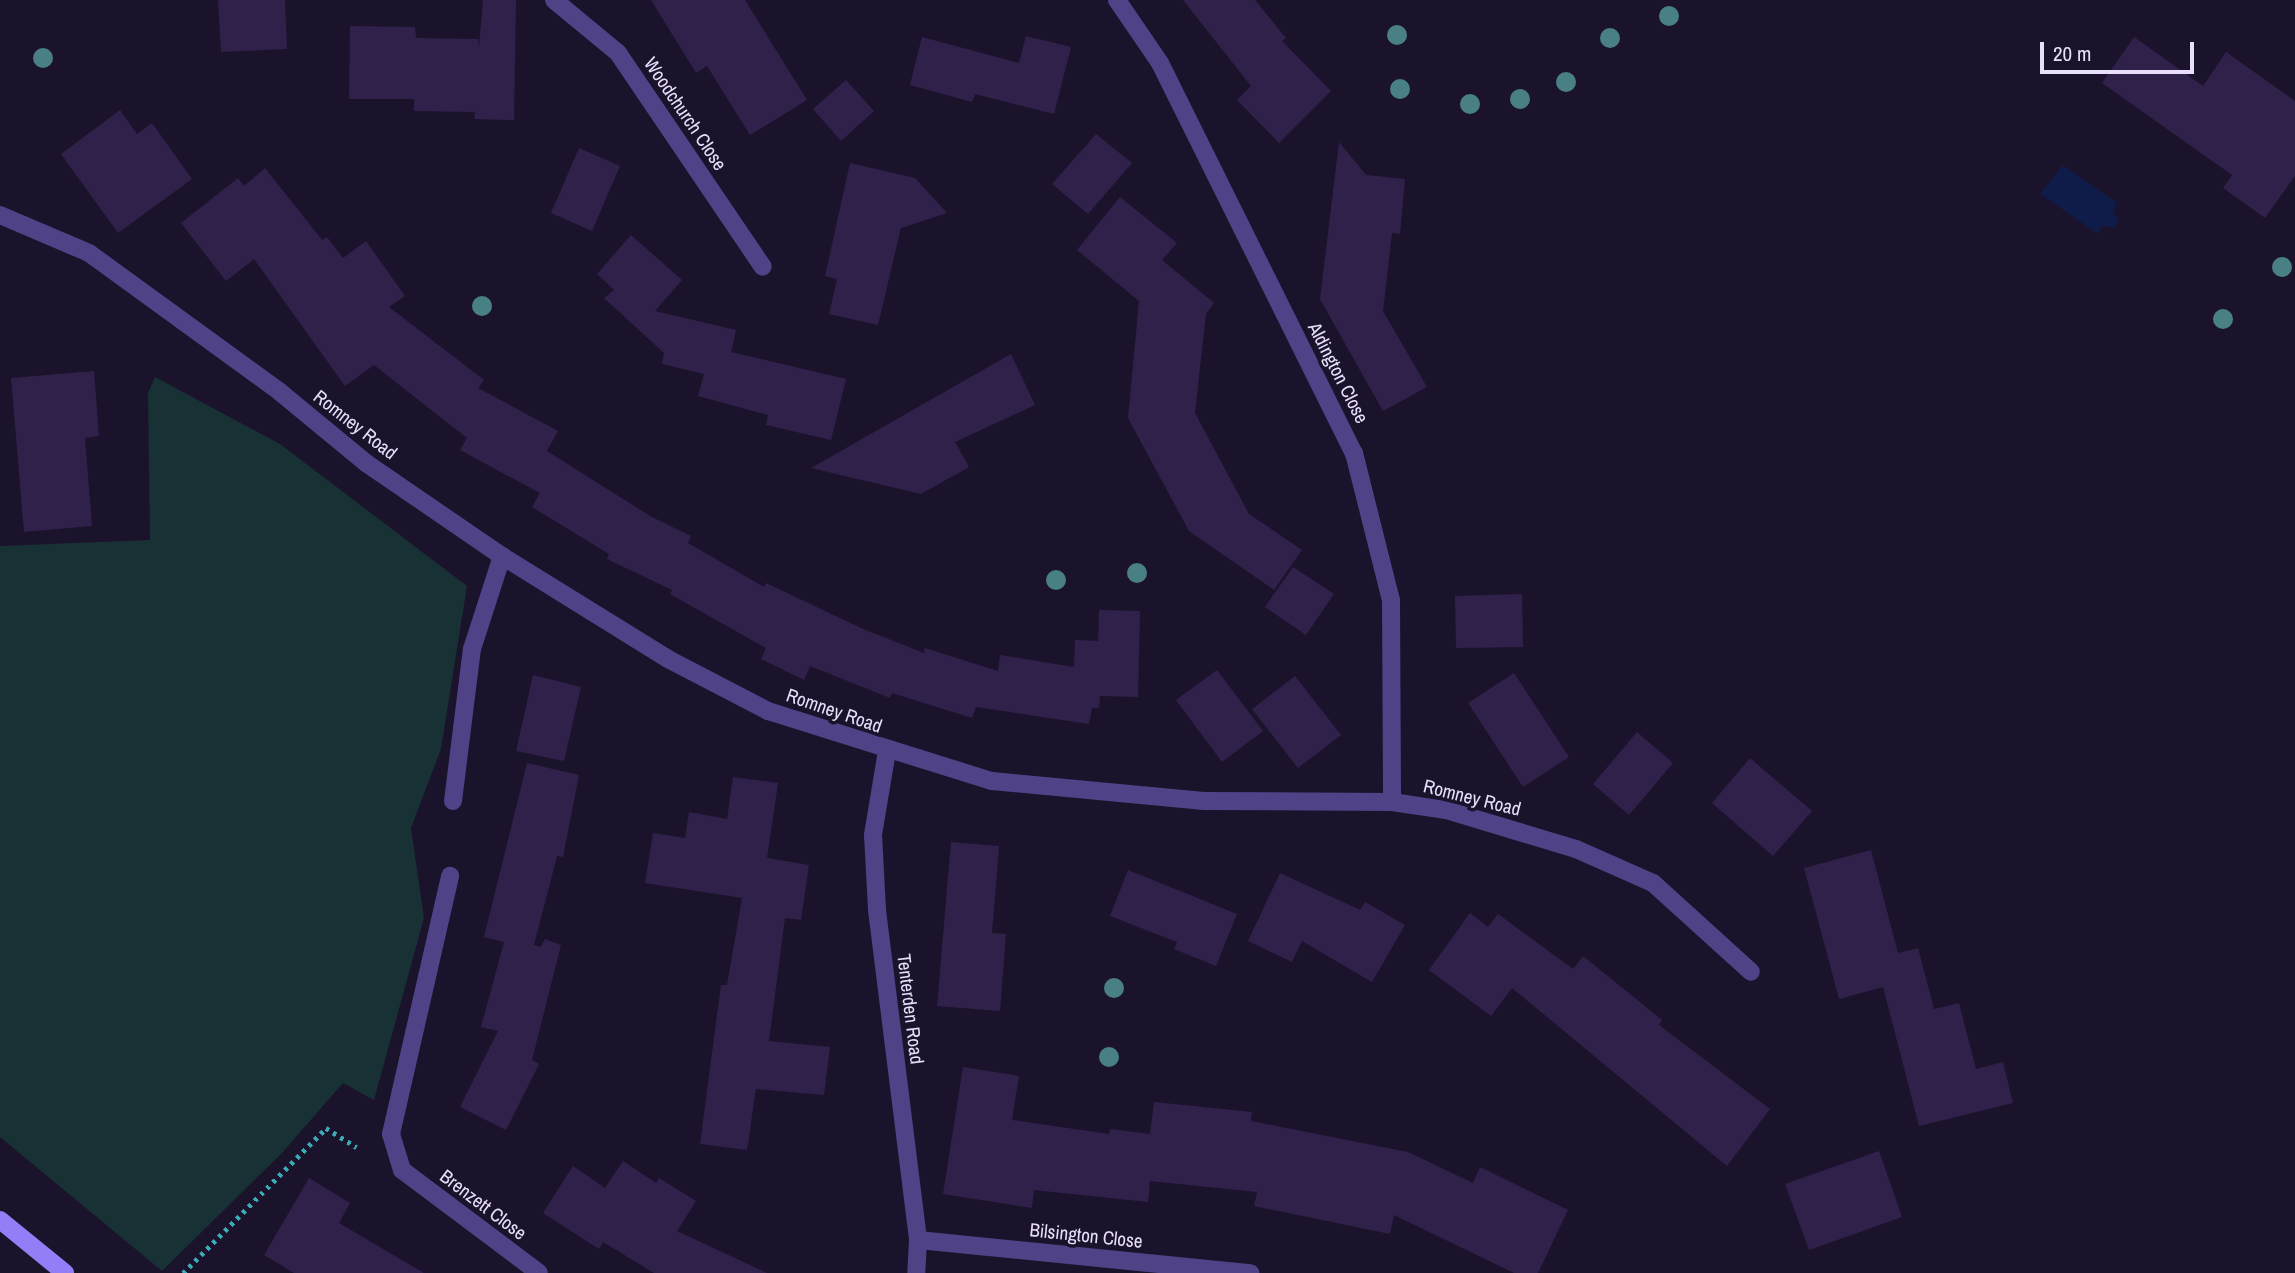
<!DOCTYPE html>
<style>
body{margin:0}
#map{position:relative;width:2295px;height:1273px;overflow:hidden;background:#1b132b;font-family:"Archivo Narrow",sans-serif}
div>[style]{position:absolute}
.green>*{inset:0;background:#173135}
.water>*{inset:0;background:#0f1b48}
.building>*{inset:0;background:#30214b}
.path>*{height:4.5px;margin-top:-2.25px;transform-origin:0;background:repeating-linear-gradient(90deg,#3aaab7 0 3.5px,transparent 0 8.5px)}
.lane>*{height:18px;margin:-9px;padding:0 9px;transform-origin:9px;border-radius:9px;background:#4f4287}
.street>*{height:18px;margin:-9px;padding:0 9px;transform-origin:9px;border-radius:9px;background:#4f4287}
.secondary>*{height:18px;margin:-9px;padding:0 9px;transform-origin:9px;border-radius:9px;background:#947df7}
.trees>*{width:20px;height:20px;margin:-10px;border-radius:50%;background:#498086}
span{translate:-50% -50%;white-space:nowrap;text-align:center;line-height:1.15;-webkit-text-stroke:7px #1b132b;paint-order:stroke}
.street-label{font-size:19px;color:#e8dffd}
.scale{position:absolute;left:2040px;top:42px;width:154px;height:32px;box-sizing:border-box;border:4px solid #e8dffd;border-top:0;padding-left:9px;font-size:21px;line-height:24px;white-space:nowrap;color:#e8dffd;-webkit-text-stroke:5px #1b132b;paint-order:stroke}
</style>
<div id="map">
<div class="green">
<i style="clip-path:polygon(155px 377px,280px 444px,467px 586px,441px 749px,411px 828px,424px 918px,374px 1100px,343px 1083px,282px 1153px,162px 1271px,0 1137px,0 546px,150px 540px,148px 393px)"></i>
</div>
<div class="water">
<i style="clip-path:polygon(2063px 165px,2117px 203px,2113px 212px,2119px 220px,2114px 228px,2102px 226px,2098px 234px,2040px 194px)"></i>
</div>
<div class="building">
<i style="clip-path:polygon(218px 0,285px 0,287px 49px,221px 52px)"></i>
<i style="clip-path:polygon(483px 0,516px 0,514px 120px,474px 119px,475px 112px,414px 111px,414px 99px,349px 99px,350px 26px,415px 27px,416px 38px,478px 39px,479px 47px)"></i>
<i style="clip-path:polygon(651px 0,745px 0,807px 100px,750px 135px,707px 66px,696px 73px)"></i>
<i style="clip-path:polygon(1183px 0,1255px 0,1286px 38px,1282px 41px,1331px 91px,1279px 143px,1237px 100px,1251px 86px)"></i>
<i style="clip-path:polygon(1026px 36px,1071px 47px,1054px 114px,975px 94px,972px 102px,910px 85px,922px 37px,1019px 63px)"></i>
<i style="clip-path:polygon(2134px 37px,2203px 86px,2226px 52px,2295px 101px,2295px 176px,2265px 218px,2223px 188px,2232px 175px,2102px 83px)"></i>
<i style="clip-path:polygon(846px 80px,874px 111px,841px 141px,813px 109px)"></i>
<i style="clip-path:polygon(120px 110px,137px 134px,152px 123px,192px 179px,118px 233px,61px 154px)"></i>
<i style="clip-path:polygon(1096px 134px,1132px 163px,1088px 214px,1052px 184px)"></i>
<i style="clip-path:polygon(1339px 142px,1366px 175px,1405px 179px,1400px 234px,1392px 233px,1383px 311px,1427px 387px,1383px 411px,1320px 299px)"></i>
<i style="clip-path:polygon(579px 148px,620px 166px,592px 231px,551px 213px)"></i>
<i style="clip-path:polygon(850px 163px,915px 178px,947px 213px,901px 228px,878px 325px,829px 314px,837px 279px,825px 276px)"></i>
<i style="clip-path:polygon(265px 168px,322px 240px,327px 237px,343px 258px,366px 241px,405px 296px,389px 307px,484px 380px,478px 388px,558px 431px,547px 451px,650px 516px,691px 536px,688px 543px,764px 587px,766px 583px,863px 629px,924px 653px,925px 648px,998px 671px,1000px 655px,1074px 667px,1075px 640px,1098px 641px,1099px 610px,1140px 611px,1138px 697px,1100px 696px,1099px 708px,1092px 708px,1089px 724px,976px 707px,972px 718px,892px 693px,890px 698px,810px 666px,804px 680px,761px 659px,766px 648px,670px 594px,672px 590px,607px 559px,609px 554px,532px 507px,540px 493px,460px 450px,467px 438px,374px 365px,345px 386px,254px 259px,226px 281px,181px 223px,238px 178px,244px 186px)"></i>
<i style="clip-path:polygon(1120px 197px,1177px 243px,1162px 260px,1214px 303px,1206px 314px,1195px 413px,1249px 514px,1302px 550px,1274px 590px,1189px 531px,1128px 418px,1139px 301px,1077px 250px)"></i>
<i style="clip-path:polygon(631px 235px,682px 280px,655px 311px,736px 330px,731px 352px,846px 379px,831px 440px,766px 425px,768px 415px,698px 396px,704px 374px,662px 364px,664px 353px,604px 298px,614px 290px,597px 274px)"></i>
<i style="clip-path:polygon(1011px 354px,1035px 405px,955px 442px,969px 467px,921px 494px,811px 468px)"></i>
<i style="clip-path:polygon(94px 371px,99px 436px,85px 438px,92px 526px,24px 532px,11px 378px)"></i>
<i style="clip-path:polygon(1293px 567px,1334px 594px,1306px 635px,1265px 607px)"></i>
<i style="clip-path:polygon(1522px 594px,1523px 647px,1456px 648px,1455px 596px)"></i>
<i style="clip-path:polygon(1217px 670px,1263px 731px,1222px 762px,1176px 700px)"></i>
<i style="clip-path:polygon(1514px 673px,1569px 757px,1523px 787px,1468px 703px)"></i>
<i style="clip-path:polygon(533px 675px,581px 687px,564px 761px,516px 751px)"></i>
<i style="clip-path:polygon(1295px 676px,1341px 735px,1298px 768px,1252px 709px)"></i>
<i style="clip-path:polygon(1637px 732px,1673px 763px,1629px 815px,1593px 784px)"></i>
<i style="clip-path:polygon(1750px 758px,1812px 811px,1773px 856px,1712px 803px)"></i>
<i style="clip-path:polygon(527px 763px,579px 775px,563px 857px,557px 856px,534px 945px,541px 947px,545px 939px,561px 945px,532px 1060px,539px 1064px,506px 1130px,460px 1107px,498px 1031px,481px 1027px,504px 942px,484px 937px)"></i>
<i style="clip-path:polygon(733px 777px,778px 783px,767px 858px,809px 865px,801px 920px,785px 918px,769px 1041px,830px 1047px,824px 1095px,756px 1089px,747px 1150px,700px 1144px,721px 985px,727px 985px,742px 898px,645px 883px,653px 833px,685px 838px,689px 812px,727px 819px)"></i>
<i style="clip-path:polygon(951px 842px,999px 846px,992px 933px,1006px 934px,1000px 1011px,937px 1006px)"></i>
<i style="clip-path:polygon(1871px 850px,1898px 953px,1918px 948px,1934px 1009px,1959px 1003px,1976px 1069px,2003px 1062px,2013px 1103px,1919px 1126px,1883px 987px,1839px 999px,1804px 868px)"></i>
<i style="clip-path:polygon(1128px 870px,1237px 914px,1216px 966px,1174px 949px,1177px 942px,1110px 916px)"></i>
<i style="clip-path:polygon(1280px 873px,1360px 910px,1365px 902px,1405px 925px,1372px 982px,1302px 941px,1292px 962px,1248px 941px)"></i>
<i style="clip-path:polygon(1470px 913px,1488px 927px,1498px 914px,1573px 969px,1583px 956px,1662px 1020px,1659px 1025px,1770px 1109px,1727px 1166px,1512px 988px,1491px 1016px,1429px 970px)"></i>
<i style="clip-path:polygon(963px 1067px,1019px 1076px,1012px 1120px,1109px 1134px,1110px 1129px,1150px 1134px,1154px 1102px,1252px 1112px,1251px 1121px,1408px 1152px,1473px 1183px,1480px 1167px,1568px 1210px,1538px 1273px,1514px 1273px,1394px 1215px,1390px 1234px,1254px 1206px,1257px 1192px,1150px 1181px,1148px 1202px,1034px 1190px,1032px 1208px,943px 1194px)"></i>
<i style="clip-path:polygon(1879px 1151px,1902px 1217px,1809px 1250px,1785px 1184px)"></i>
<i style="clip-path:polygon(623px 1161px,656px 1183px,659px 1178px,696px 1201px,677px 1231px,767px 1273px,654px 1273px,603px 1242px,599px 1249px,543px 1213px,573px 1166px,605px 1188px)"></i>
<i style="clip-path:polygon(309px 1178px,350px 1203px,339px 1223px,424px 1273px,294px 1273px,264px 1255px)"></i>
</div>
<div class="path">
<i style="left:183px;top:1273px;width:204px;rotate:-45.4deg"></i>
<i style="left:326px;top:1128px;width:36px;rotate:32deg"></i>
</div>
<div class="lane">
<i style="left:453px;top:801px;width:153px;rotate:-82.9deg"></i>
<i style="left:472px;top:649px;width:98px;rotate:-72.1deg"></i>
<i style="left:402px;top:1170px;width:38px;rotate:-107deg"></i>
<i style="left:391px;top:1134px;width:265px;rotate:-77.1deg"></i>
</div>
<div class="street">
<i style="left:554px;top:0;width:83px;rotate:39.6deg"></i>
<i style="left:618px;top:53px;width:258px;rotate:55.9deg"></i>
<i style="left:1117px;top:0;width:76px;rotate:55.7deg"></i>
<i style="left:1160px;top:63px;width:436px;rotate:63.6deg"></i>
<i style="left:1354px;top:453px;width:152px;rotate:75.9deg"></i>
<i style="left:1391px;top:600px;width:202px;rotate:89.7deg"></i>
<i style="left:0;top:215px;width:97px;rotate:23.1deg"></i>
<i style="left:89px;top:253px;width:236px;rotate:36deg"></i>
<i style="left:280px;top:392px;width:112px;rotate:39.5deg"></i>
<i style="left:366px;top:463px;width:165px;rotate:34.4deg"></i>
<i style="left:502px;top:556px;width:195px;rotate:31.8deg"></i>
<i style="left:668px;top:659px;width:113px;rotate:27.5deg"></i>
<i style="left:768px;top:711px;width:235px;rotate:17.4deg"></i>
<i style="left:992px;top:781px;width:213px;rotate:5.4deg"></i>
<i style="left:1204px;top:801px;width:188px;rotate:0.3deg"></i>
<i style="left:1392px;top:802px;width:55px;rotate:8.4deg"></i>
<i style="left:1446px;top:810px;width:136px;rotate:16.7deg"></i>
<i style="left:1576px;top:849px;width:84px;rotate:23.8deg"></i>
<i style="left:1653px;top:883px;width:132px;rotate:42.2deg"></i>
<i style="left:887px;top:751px;width:85px;rotate:99.5deg"></i>
<i style="left:873px;top:835px;width:75px;rotate:86.9deg"></i>
<i style="left:877px;top:910px;width:333px;rotate:82.9deg"></i>
<i style="left:918px;top:1240px;width:33px;rotate:93deg"></i>
<i style="left:402px;top:1170px;width:171px;rotate:36.9deg"></i>
<i style="left:918px;top:1240px;width:334px;rotate:5.7deg"></i>
</div>
<div class="secondary">
<i style="left:0;top:1220px;width:84px;rotate:39.2deg"></i>
</div>
<div class="trees">
<i style="left:1669px;top:16px"></i>
<i style="left:1397px;top:35px"></i>
<i style="left:1610px;top:38px"></i>
<i style="left:43px;top:58px"></i>
<i style="left:1566px;top:82px"></i>
<i style="left:1400px;top:89px"></i>
<i style="left:1520px;top:99px"></i>
<i style="left:1470px;top:104px"></i>
<i style="left:2282px;top:267px"></i>
<i style="left:482px;top:306px"></i>
<i style="left:2223px;top:319px"></i>
<i style="left:1137px;top:573px"></i>
<i style="left:1056px;top:580px"></i>
<i style="left:1114px;top:988px"></i>
<i style="left:1109px;top:1057px"></i>
</div>
<div class="street-label">
<span style="left:685px;top:114px;rotate:56deg">Woodchurch Close</span>
<span style="left:1338px;top:373px;rotate:63deg">Aldington Close</span>
<span style="left:355px;top:425px;rotate:38deg">Romney Road</span>
<span style="left:834px;top:711px;rotate:19deg">Romney Road</span>
<span style="left:1472px;top:798px;rotate:14deg">Romney Road</span>
<span style="left:910px;top:1009px;rotate:83deg">Tenterden Road</span>
<span style="left:483px;top:1205px;rotate:37deg">Brenzett Close</span>
<span style="left:1086px;top:1236px;rotate:6deg">Bilsington Close</span>
</div>
<div class="scale">20 m</div>
</div>
